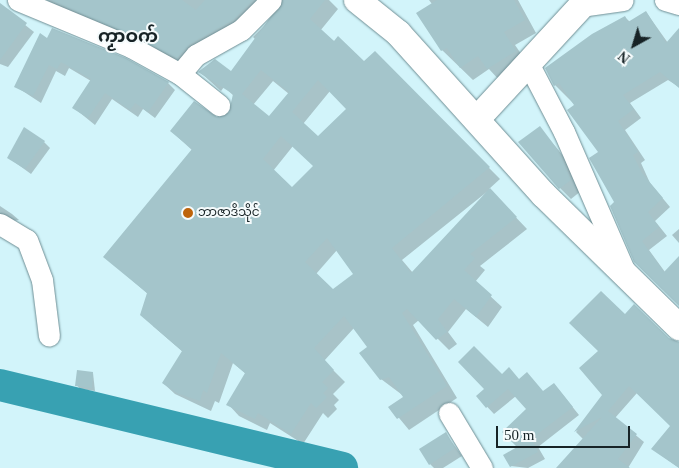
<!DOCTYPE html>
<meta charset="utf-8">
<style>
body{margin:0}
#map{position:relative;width:679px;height:468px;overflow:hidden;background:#d2f4fa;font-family:"Times New Roman","Noto Sans Myanmar",serif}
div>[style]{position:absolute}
.shadow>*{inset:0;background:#0003}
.river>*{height:32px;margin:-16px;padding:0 16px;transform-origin:16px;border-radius:16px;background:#38a1b2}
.building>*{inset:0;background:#a4c5cb}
.roads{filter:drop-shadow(0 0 1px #6f8e94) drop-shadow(0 0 1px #6f8e94)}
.minor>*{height:21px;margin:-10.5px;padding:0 10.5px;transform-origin:10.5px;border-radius:10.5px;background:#fff}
.tertiary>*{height:26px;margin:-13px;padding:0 13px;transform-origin:13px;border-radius:13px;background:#fff}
.dots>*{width:14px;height:14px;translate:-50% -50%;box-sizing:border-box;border:2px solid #f5fbfc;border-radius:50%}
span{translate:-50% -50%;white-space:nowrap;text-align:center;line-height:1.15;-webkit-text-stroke:4px #f5fbfc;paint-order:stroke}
.poi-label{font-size:12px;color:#172326}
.left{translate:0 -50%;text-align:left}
.district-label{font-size:18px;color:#172326;font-weight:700}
.north{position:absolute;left:609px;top:20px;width:50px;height:50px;-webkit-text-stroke:4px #f5fbfc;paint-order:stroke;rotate:219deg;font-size:14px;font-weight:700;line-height:20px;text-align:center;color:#172326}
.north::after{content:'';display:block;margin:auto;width:18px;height:22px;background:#172326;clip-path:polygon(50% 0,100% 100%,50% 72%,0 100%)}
.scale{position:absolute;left:496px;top:426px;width:134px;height:22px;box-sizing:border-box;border:2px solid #172326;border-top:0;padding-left:6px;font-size:15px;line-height:18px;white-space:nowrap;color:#172326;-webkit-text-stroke:4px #f5fbfc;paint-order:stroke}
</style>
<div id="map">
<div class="shadow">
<i style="clip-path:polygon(evenodd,46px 0,329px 0,338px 9px,320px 31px,364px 63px,375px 53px,500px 179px,489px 189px,527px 229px,480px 266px,485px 270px,475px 282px,502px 307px,488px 327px,466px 309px,448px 332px,457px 344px,449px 350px,419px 320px,413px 325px,457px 398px,409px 430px,390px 407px,405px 397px,381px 379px,369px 347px,354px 328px,324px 361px,345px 382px,333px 394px,339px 400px,334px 405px,337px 409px,328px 418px,323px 413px,303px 444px,270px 423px,267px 430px,239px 416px,228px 404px,246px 374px,233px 363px,219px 403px,215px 401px,211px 411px,175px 394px,163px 383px,183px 352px,153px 326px,148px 294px,105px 257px,193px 151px,171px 131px,230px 113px,234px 96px,224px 87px,221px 91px,200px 72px,231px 72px,257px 41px,253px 37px,281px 9px,281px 2px,189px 69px,46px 0,273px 81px,289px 94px,269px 117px,253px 105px,273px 81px,46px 0,330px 91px,348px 109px,318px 138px,303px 124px,330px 91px,46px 0,293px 146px,314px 166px,293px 189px,273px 171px,293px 146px,46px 0,488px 191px,413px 273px,402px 260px,488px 191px,46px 0,337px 250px,355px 274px,333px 291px,316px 274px,337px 250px)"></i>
<i style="clip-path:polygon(429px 0,518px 0,536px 33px,515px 45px,528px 64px,500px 81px,489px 69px,473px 80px,442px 50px,418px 14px,432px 4px)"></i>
<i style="clip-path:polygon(5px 9px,34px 32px,8px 67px,0 64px,0 17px)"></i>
<i style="clip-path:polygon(646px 12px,668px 43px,679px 30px,679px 87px,668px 80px,630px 103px,641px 118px,625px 130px,645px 160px,641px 163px,650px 183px,670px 207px,655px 221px,667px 236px,649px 250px,665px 272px,679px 258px,679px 305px,616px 203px,600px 152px,575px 105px,555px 85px,546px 68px,625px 17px,630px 22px)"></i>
<i style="clip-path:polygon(47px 40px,168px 83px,175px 90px,155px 118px,143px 109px,138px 117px,112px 99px,95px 125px,74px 108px,91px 81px,69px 68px,65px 76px,56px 71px,41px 103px,15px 86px)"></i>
<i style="clip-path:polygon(540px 128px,569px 163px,581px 191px,571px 199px,560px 188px)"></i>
<i style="clip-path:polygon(44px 142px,50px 148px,31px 174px,9px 158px)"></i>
<i style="clip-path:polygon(0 206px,12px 214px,19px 220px,0 223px)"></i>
<i style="clip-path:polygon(679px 229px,679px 243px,672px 235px)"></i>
<i style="clip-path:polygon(625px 316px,679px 356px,679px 468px,653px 449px,672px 426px,637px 393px,615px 418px,644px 442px,628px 468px,558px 468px,583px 439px,576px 432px,604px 395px,600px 352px)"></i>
<i style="clip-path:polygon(93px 373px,95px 391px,80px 389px,77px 385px)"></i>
<i style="clip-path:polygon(502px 375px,544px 392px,554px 384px,579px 415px,538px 447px,545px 459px,528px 468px,511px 466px,528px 409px,516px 396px,494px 414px,477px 396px)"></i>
<i style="clip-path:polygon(446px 434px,462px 456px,443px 468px,434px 468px,430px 464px)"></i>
</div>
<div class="river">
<i style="left:0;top:385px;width:352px;rotate:13.6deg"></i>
</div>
<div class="building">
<i style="clip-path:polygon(51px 0,182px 0,196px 10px,205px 0,253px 0,233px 20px,190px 44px,177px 58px)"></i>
<i style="clip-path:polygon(evenodd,283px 0,325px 0,310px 19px,334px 41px,338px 36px,364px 61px,375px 51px,490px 167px,392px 248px,411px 273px,490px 188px,517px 217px,470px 254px,475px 258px,464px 270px,492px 295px,476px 317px,454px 299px,438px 319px,447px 332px,436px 340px,407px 309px,402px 313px,447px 386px,397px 419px,388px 407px,403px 397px,389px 377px,380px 380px,359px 353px,367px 347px,344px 316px,314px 348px,334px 370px,322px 382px,328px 388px,323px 393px,327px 397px,316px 408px,311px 403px,291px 434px,258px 413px,255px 419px,226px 405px,245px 373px,221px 353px,207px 393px,203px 390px,200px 401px,177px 393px,162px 383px,182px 351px,140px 315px,147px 293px,103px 257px,192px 149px,170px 131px,194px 101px,217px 117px,229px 112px,233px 94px,198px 72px,215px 59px,231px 71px,283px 0,261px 70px,289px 92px,269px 116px,242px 94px,261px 70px,283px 0,318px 80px,346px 109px,318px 136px,292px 112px,318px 80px,283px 0,281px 136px,313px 166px,292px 187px,263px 159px,281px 136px,283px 0,327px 238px,353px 274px,333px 289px,305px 262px,327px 238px)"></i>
<i style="clip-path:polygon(437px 0,514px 0,525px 20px,504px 32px,516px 51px,487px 69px,478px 56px,460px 68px,447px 48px,441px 51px,416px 13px)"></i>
<i style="clip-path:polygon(0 3px,27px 23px,0 60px)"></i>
<i style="clip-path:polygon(646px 11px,666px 43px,679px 28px,679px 88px,660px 72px,623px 95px,634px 109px,618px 121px,638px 152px,633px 155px,642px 173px,663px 198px,648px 212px,659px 227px,642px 241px,664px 272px,679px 256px,679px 306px,634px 262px,610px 206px,614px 202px,589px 158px,598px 152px,567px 110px,574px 105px,559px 83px,554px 86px,545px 68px,592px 34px,625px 16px,628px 22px)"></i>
<i style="clip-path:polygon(52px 28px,126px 58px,169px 82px,148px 112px,135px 103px,130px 110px,105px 93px,88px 118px,72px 108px,91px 79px,61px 62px,57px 69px,49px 65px,33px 96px,14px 87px,40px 33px,47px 38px)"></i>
<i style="clip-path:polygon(540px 126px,558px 150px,571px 180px,559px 189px,518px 142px)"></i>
<i style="clip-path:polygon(24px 127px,45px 141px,25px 169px,7px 158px)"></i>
<i style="clip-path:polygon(601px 291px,625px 314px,634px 304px,669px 338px,679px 342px,679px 468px,651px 449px,670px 426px,629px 386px,608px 411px,637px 434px,618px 459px,630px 468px,556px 468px,602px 417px,574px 432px,602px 395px,579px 368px,598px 351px,569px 323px)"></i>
<i style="clip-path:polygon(474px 346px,502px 374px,509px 367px,519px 379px,527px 372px,543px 391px,554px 383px,573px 407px,531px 439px,538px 452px,510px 467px,503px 455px,517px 447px,502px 432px,526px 409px,508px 389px,486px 408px,476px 396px,484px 389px,458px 362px)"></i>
<i style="clip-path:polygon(77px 370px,93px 372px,92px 388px,75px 386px)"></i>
<i style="clip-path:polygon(446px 432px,455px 448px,429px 465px,419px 449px)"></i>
</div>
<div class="roads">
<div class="minor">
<i style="left:18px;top:0;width:122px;rotate:22.6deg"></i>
<i style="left:131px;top:47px;width:56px;rotate:28.9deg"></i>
<i style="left:180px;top:74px;width:50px;rotate:38.5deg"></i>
<i style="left:665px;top:0;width:15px;rotate:16deg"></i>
<i style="left:580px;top:6px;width:43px;rotate:-7.9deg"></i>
<i style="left:527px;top:61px;width:80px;rotate:62.5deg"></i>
<i style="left:564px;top:132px;width:150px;rotate:66.5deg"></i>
<i style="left:180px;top:74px;width:25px;rotate:-50deg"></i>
<i style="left:196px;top:55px;width:51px;rotate:-29.1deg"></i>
<i style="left:241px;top:30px;width:42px;rotate:-45deg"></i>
<i style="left:0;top:224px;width:31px;rotate:31deg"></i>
<i style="left:27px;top:240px;width:43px;rotate:69.4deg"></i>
<i style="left:42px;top:280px;width:56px;rotate:82.9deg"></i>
<i style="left:449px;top:413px;width:64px;rotate:59deg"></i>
</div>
<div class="tertiary">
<i style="left:357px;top:0;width:53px;rotate:38.8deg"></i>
<i style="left:398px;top:33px;width:218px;rotate:48deg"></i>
<i style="left:544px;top:195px;width:189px;rotate:44.4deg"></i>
<i style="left:478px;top:118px;width:161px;rotate:-47.3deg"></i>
</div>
</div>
<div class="dots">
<i style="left:188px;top:213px;background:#be640b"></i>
</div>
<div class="poi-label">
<span class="left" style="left:198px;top:213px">ဘာဇာဒိသိုင်</span>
</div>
<div class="district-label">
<span style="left:128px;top:36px">ကၟာဝက်</span>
</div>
<div class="north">N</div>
<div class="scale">50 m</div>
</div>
